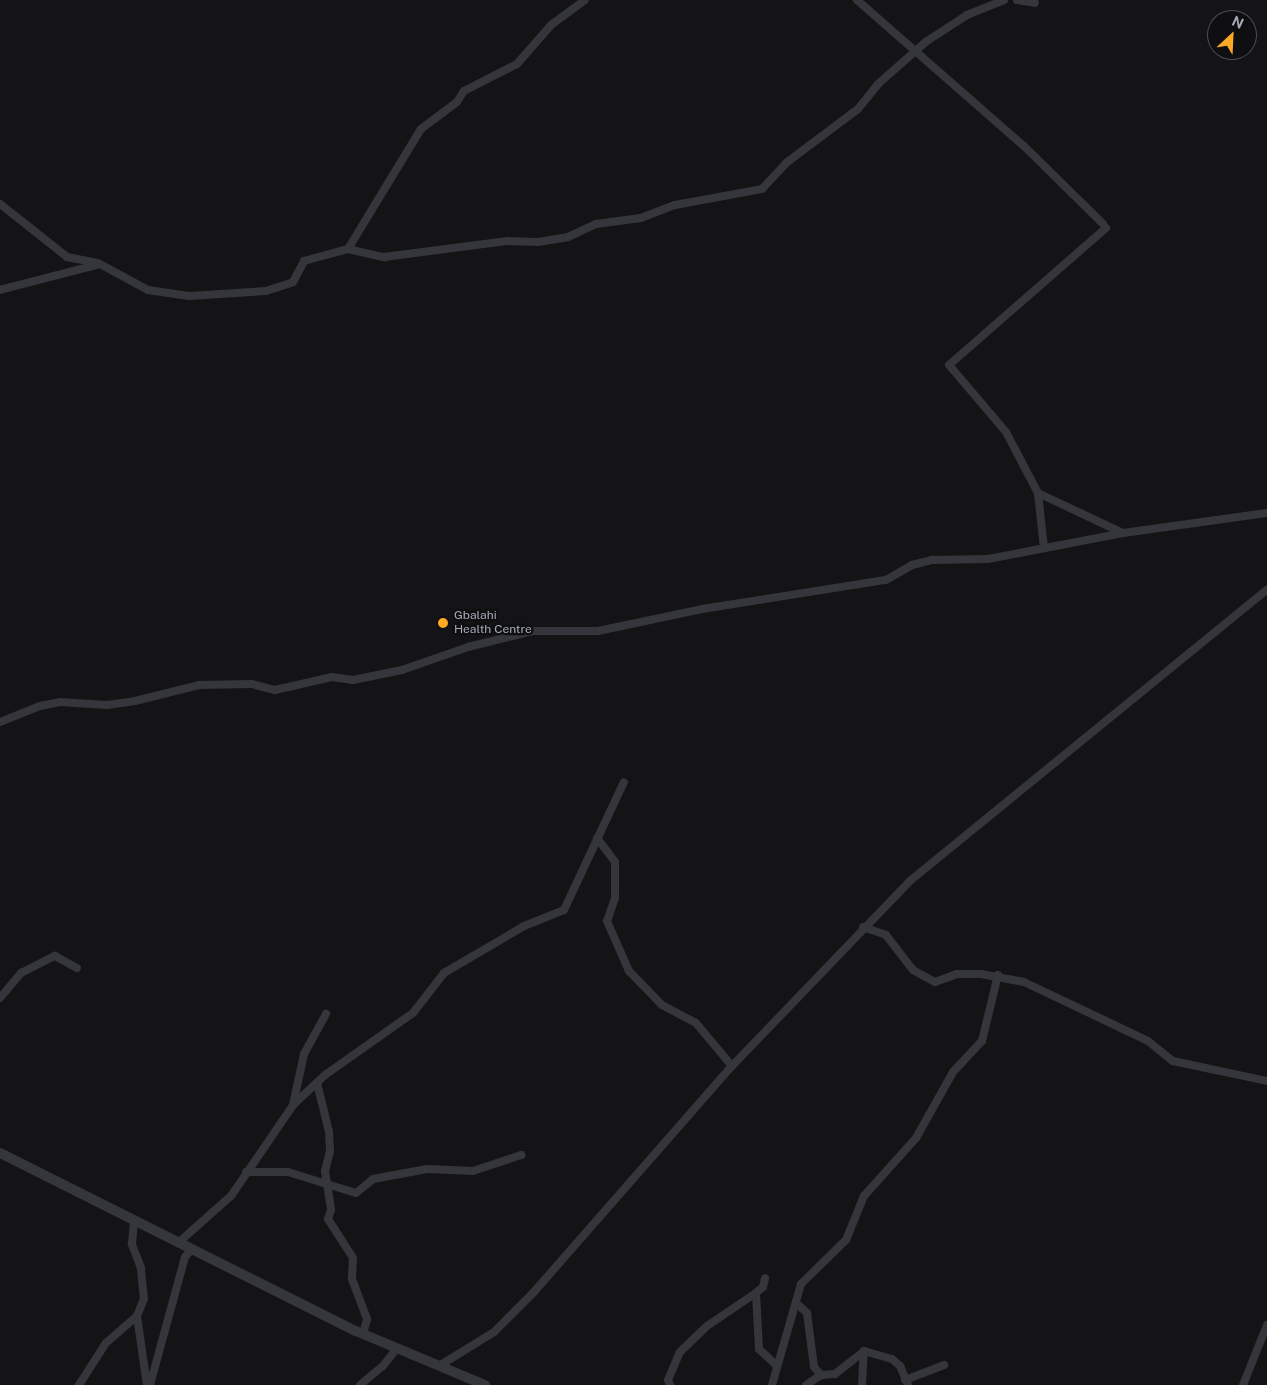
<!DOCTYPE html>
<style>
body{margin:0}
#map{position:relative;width:1267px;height:1385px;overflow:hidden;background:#141416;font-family:"Public Sans",sans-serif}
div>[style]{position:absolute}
.minor>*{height:8px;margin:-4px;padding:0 4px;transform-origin:4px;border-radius:4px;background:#35363b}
.tertiary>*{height:10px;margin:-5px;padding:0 5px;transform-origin:5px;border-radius:5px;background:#35363b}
.dots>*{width:14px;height:14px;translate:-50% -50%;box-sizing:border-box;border:2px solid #0f0f11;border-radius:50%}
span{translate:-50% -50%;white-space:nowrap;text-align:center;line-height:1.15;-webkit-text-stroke:4.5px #0f0f11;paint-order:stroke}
.poi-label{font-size:12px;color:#a5abb7}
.left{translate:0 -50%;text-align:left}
.north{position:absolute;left:1207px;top:10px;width:50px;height:50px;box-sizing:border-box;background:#0f0f11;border:1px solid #4b4d53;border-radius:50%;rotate:25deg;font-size:14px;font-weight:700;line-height:20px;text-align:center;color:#a5abb7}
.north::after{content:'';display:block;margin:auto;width:18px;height:22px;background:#fea823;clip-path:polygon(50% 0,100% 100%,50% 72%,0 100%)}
</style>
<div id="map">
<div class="minor">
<i style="left:857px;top:0;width:222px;rotate:41.2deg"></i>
<i style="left:1024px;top:146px;width:111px;rotate:44.6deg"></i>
<i style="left:1017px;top:0;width:18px;rotate:9deg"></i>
<i style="left:0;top:204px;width:85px;rotate:38.3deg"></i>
<i style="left:67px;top:257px;width:31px;rotate:11deg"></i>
<i style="left:1106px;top:228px;width:208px;rotate:138.9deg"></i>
<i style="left:949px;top:365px;width:88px;rotate:49.6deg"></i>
<i style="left:1006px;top:432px;width:69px;rotate:62.3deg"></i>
<i style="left:1038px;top:493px;width:94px;rotate:25.2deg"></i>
<i style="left:348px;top:249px;width:37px;rotate:13deg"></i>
<i style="left:384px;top:257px;width:125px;rotate:-7.4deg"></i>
<i style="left:508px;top:241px;width:30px;rotate:2deg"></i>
<i style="left:538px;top:242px;width:30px;rotate:-9deg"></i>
<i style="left:568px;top:237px;width:31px;rotate:-25deg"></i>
<i style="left:596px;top:224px;width:45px;rotate:-7.6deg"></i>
<i style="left:641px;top:218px;width:36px;rotate:-21deg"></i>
<i style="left:675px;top:205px;width:88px;rotate:-10.4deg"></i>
<i style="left:762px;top:189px;width:35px;rotate:-47deg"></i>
<i style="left:786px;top:163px;width:90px;rotate:-36.9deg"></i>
<i style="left:858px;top:109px;width:32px;rotate:-51deg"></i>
<i style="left:878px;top:84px;width:65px;rotate:-41.3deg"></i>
<i style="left:927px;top:41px;width:48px;rotate:-33deg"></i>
<i style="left:967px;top:15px;width:40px;rotate:-22deg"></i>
<i style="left:0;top:290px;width:103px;rotate:-14.6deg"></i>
<i style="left:100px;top:264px;width:55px;rotate:28.4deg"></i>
<i style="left:148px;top:290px;width:41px;rotate:8.3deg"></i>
<i style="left:189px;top:296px;width:77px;rotate:-3.7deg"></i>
<i style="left:266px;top:291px;width:28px;rotate:-18deg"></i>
<i style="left:293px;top:282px;width:24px;rotate:-62deg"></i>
<i style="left:304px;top:261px;width:46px;rotate:-15.3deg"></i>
<i style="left:348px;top:249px;width:140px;rotate:-58.7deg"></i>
<i style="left:421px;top:129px;width:45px;rotate:-36.9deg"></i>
<i style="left:457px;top:102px;width:13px;rotate:-58deg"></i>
<i style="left:464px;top:91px;width:59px;rotate:-27deg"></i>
<i style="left:517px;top:64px;width:52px;rotate:-48.9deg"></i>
<i style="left:551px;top:25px;width:42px;rotate:-36.3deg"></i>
<i style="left:1038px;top:493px;width:55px;rotate:83.8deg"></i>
<i style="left:0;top:722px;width:43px;rotate:-21.8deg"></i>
<i style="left:40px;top:706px;width:20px;rotate:-11deg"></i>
<i style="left:60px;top:702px;width:47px;rotate:3.7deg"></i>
<i style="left:107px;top:705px;width:28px;rotate:-8deg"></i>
<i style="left:135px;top:701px;width:66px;rotate:-14deg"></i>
<i style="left:199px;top:685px;width:53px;rotate:-1.1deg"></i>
<i style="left:252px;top:684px;width:24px;rotate:15deg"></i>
<i style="left:275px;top:690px;width:58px;rotate:-12.8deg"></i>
<i style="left:332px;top:677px;width:21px;rotate:8deg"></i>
<i style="left:353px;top:680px;width:50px;rotate:-11.5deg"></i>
<i style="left:402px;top:670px;width:70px;rotate:-19.2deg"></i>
<i style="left:468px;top:647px;width:67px;rotate:-13.8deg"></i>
<i style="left:533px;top:631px;width:65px"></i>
<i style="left:598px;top:631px;width:106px;rotate:-11.9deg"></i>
<i style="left:702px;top:609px;width:186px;rotate:-9deg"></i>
<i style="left:886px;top:580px;width:30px;rotate:-30deg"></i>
<i style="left:912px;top:565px;width:21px;rotate:-14deg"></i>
<i style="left:932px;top:560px;width:56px;rotate:-1deg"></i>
<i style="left:988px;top:559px;width:137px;rotate:-10.9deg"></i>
<i style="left:1123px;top:533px;width:145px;rotate:-7.9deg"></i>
<i style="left:597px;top:838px;width:30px;rotate:53deg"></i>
<i style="left:615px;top:862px;width:36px;rotate:90deg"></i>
<i style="left:615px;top:898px;width:24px;rotate:109deg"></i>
<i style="left:607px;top:921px;width:55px;rotate:66.3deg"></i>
<i style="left:629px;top:971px;width:47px;rotate:45.9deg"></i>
<i style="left:662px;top:1005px;width:38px;rotate:28deg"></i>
<i style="left:696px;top:1023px;width:56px;rotate:50.1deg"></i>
<i style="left:863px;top:927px;width:24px;rotate:19deg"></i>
<i style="left:886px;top:935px;width:44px;rotate:52.4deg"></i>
<i style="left:913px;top:970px;width:25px;rotate:29deg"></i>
<i style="left:935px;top:982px;width:23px;rotate:-20deg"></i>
<i style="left:957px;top:974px;width:24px"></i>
<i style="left:981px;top:974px;width:44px;rotate:10.5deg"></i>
<i style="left:1024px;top:982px;width:137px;rotate:25.4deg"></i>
<i style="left:1148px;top:1041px;width:32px;rotate:39deg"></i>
<i style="left:1173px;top:1061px;width:96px;rotate:12deg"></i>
<i style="left:0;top:998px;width:33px;rotate:-50deg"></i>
<i style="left:21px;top:973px;width:38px;rotate:-27deg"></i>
<i style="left:55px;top:956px;width:25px;rotate:29deg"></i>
<i style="left:317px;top:1083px;width:50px;rotate:76.2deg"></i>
<i style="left:329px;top:1132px;width:19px;rotate:87deg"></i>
<i style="left:330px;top:1151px;width:21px;rotate:104deg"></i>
<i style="left:325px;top:1171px;width:39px;rotate:81deg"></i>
<i style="left:331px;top:1210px;width:9px;rotate:108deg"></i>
<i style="left:328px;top:1219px;width:46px;rotate:57.3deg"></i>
<i style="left:353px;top:1258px;width:21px;rotate:93deg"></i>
<i style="left:352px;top:1279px;width:43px;rotate:69.4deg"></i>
<i style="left:367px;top:1319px;width:16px;rotate:105deg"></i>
<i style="left:293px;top:1105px;width:52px;rotate:-77.8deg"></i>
<i style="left:304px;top:1054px;width:46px;rotate:-61.2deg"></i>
<i style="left:246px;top:1172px;width:42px"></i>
<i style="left:288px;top:1172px;width:71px;rotate:17.2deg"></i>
<i style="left:356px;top:1193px;width:22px;rotate:-39deg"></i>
<i style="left:373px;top:1179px;width:55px;rotate:-10.5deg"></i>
<i style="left:427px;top:1169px;width:46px;rotate:2.5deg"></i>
<i style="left:473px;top:1171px;width:51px;rotate:-18.4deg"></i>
<i style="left:178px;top:1243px;width:71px;rotate:-41.6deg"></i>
<i style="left:231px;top:1196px;width:110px;rotate:-55.7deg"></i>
<i style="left:293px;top:1105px;width:44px;rotate:-43.2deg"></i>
<i style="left:325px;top:1075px;width:108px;rotate:-35.2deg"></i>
<i style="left:413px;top:1013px;width:51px;rotate:-52.2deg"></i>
<i style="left:444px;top:973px;width:93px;rotate:-30.4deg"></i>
<i style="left:524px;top:926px;width:43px;rotate:-21.8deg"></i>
<i style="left:564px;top:910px;width:141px;rotate:-64.9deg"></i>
<i style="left:756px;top:1293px;width:56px;rotate:86.9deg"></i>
<i style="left:759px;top:1349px;width:25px;rotate:43deg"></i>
<i style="left:796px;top:1303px;width:15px;rotate:42deg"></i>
<i style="left:807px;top:1313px;width:54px;rotate:82.6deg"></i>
<i style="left:814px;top:1367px;width:11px;rotate:49deg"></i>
<i style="left:137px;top:1316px;width:70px;rotate:81.8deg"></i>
<i style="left:439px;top:1366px;width:65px;rotate:-31.7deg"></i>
<i style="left:494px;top:1332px;width:55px;rotate:-45deg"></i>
<i style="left:533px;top:1293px;width:302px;rotate:-48.8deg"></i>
<i style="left:732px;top:1066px;width:258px;rotate:-46.1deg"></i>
<i style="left:911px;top:880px;width:459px;rotate:-39.2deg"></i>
<i style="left:905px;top:1380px;width:42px;rotate:-21deg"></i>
<i style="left:79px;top:1385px;width:50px;rotate:-57.3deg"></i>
<i style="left:106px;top:1343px;width:41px;rotate:-41.1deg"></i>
<i style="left:137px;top:1316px;width:18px;rotate:-68deg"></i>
<i style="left:144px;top:1299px;width:31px;rotate:-96deg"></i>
<i style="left:141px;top:1268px;width:26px;rotate:-111deg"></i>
<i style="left:132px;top:1244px;width:23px;rotate:-85deg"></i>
<i style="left:150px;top:1385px;width:133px;rotate:-74.7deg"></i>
<i style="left:185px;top:1257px;width:9px;rotate:-49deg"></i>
<i style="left:360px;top:1385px;width:30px;rotate:-40deg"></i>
<i style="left:383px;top:1366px;width:23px;rotate:-52deg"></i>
<i style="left:670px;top:1385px;width:5px;rotate:-112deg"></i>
<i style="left:668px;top:1380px;width:30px;rotate:-67deg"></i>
<i style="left:680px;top:1352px;width:37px;rotate:-44deg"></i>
<i style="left:707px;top:1326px;width:59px;rotate:-34deg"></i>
<i style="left:756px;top:1293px;width:9px;rotate:-41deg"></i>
<i style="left:763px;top:1287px;width:9px;rotate:-77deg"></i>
<i style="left:772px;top:1385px;width:105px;rotate:-74deg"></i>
<i style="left:801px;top:1284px;width:63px;rotate:-44.4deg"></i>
<i style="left:846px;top:1240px;width:48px;rotate:-67.8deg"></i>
<i style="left:864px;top:1196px;width:78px;rotate:-48.1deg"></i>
<i style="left:916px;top:1138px;width:76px;rotate:-60.7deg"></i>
<i style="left:953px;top:1072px;width:42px;rotate:-46.9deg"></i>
<i style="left:982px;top:1041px;width:68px;rotate:-76.4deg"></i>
<i style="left:806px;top:1385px;width:18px;rotate:-34deg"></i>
<i style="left:821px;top:1375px;width:14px;rotate:-4deg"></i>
<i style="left:835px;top:1374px;width:37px;rotate:-38deg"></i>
<i style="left:864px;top:1351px;width:29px;rotate:16deg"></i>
<i style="left:892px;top:1359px;width:11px;rotate:41deg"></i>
<i style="left:900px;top:1366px;width:21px;rotate:67deg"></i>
<i style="left:862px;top:1385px;width:34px;rotate:-87deg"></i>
<i style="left:1243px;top:1385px;width:65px;rotate:-68.2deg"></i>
</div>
<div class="tertiary">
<i style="left:0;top:1153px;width:398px;rotate:26.6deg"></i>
<i style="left:356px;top:1331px;width:140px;rotate:22.7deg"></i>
</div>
<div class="dots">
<i style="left:443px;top:623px;background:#fea823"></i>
</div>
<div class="poi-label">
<span class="left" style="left:454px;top:623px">Gbalahi<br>Health Centre</span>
</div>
<div class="north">N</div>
</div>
